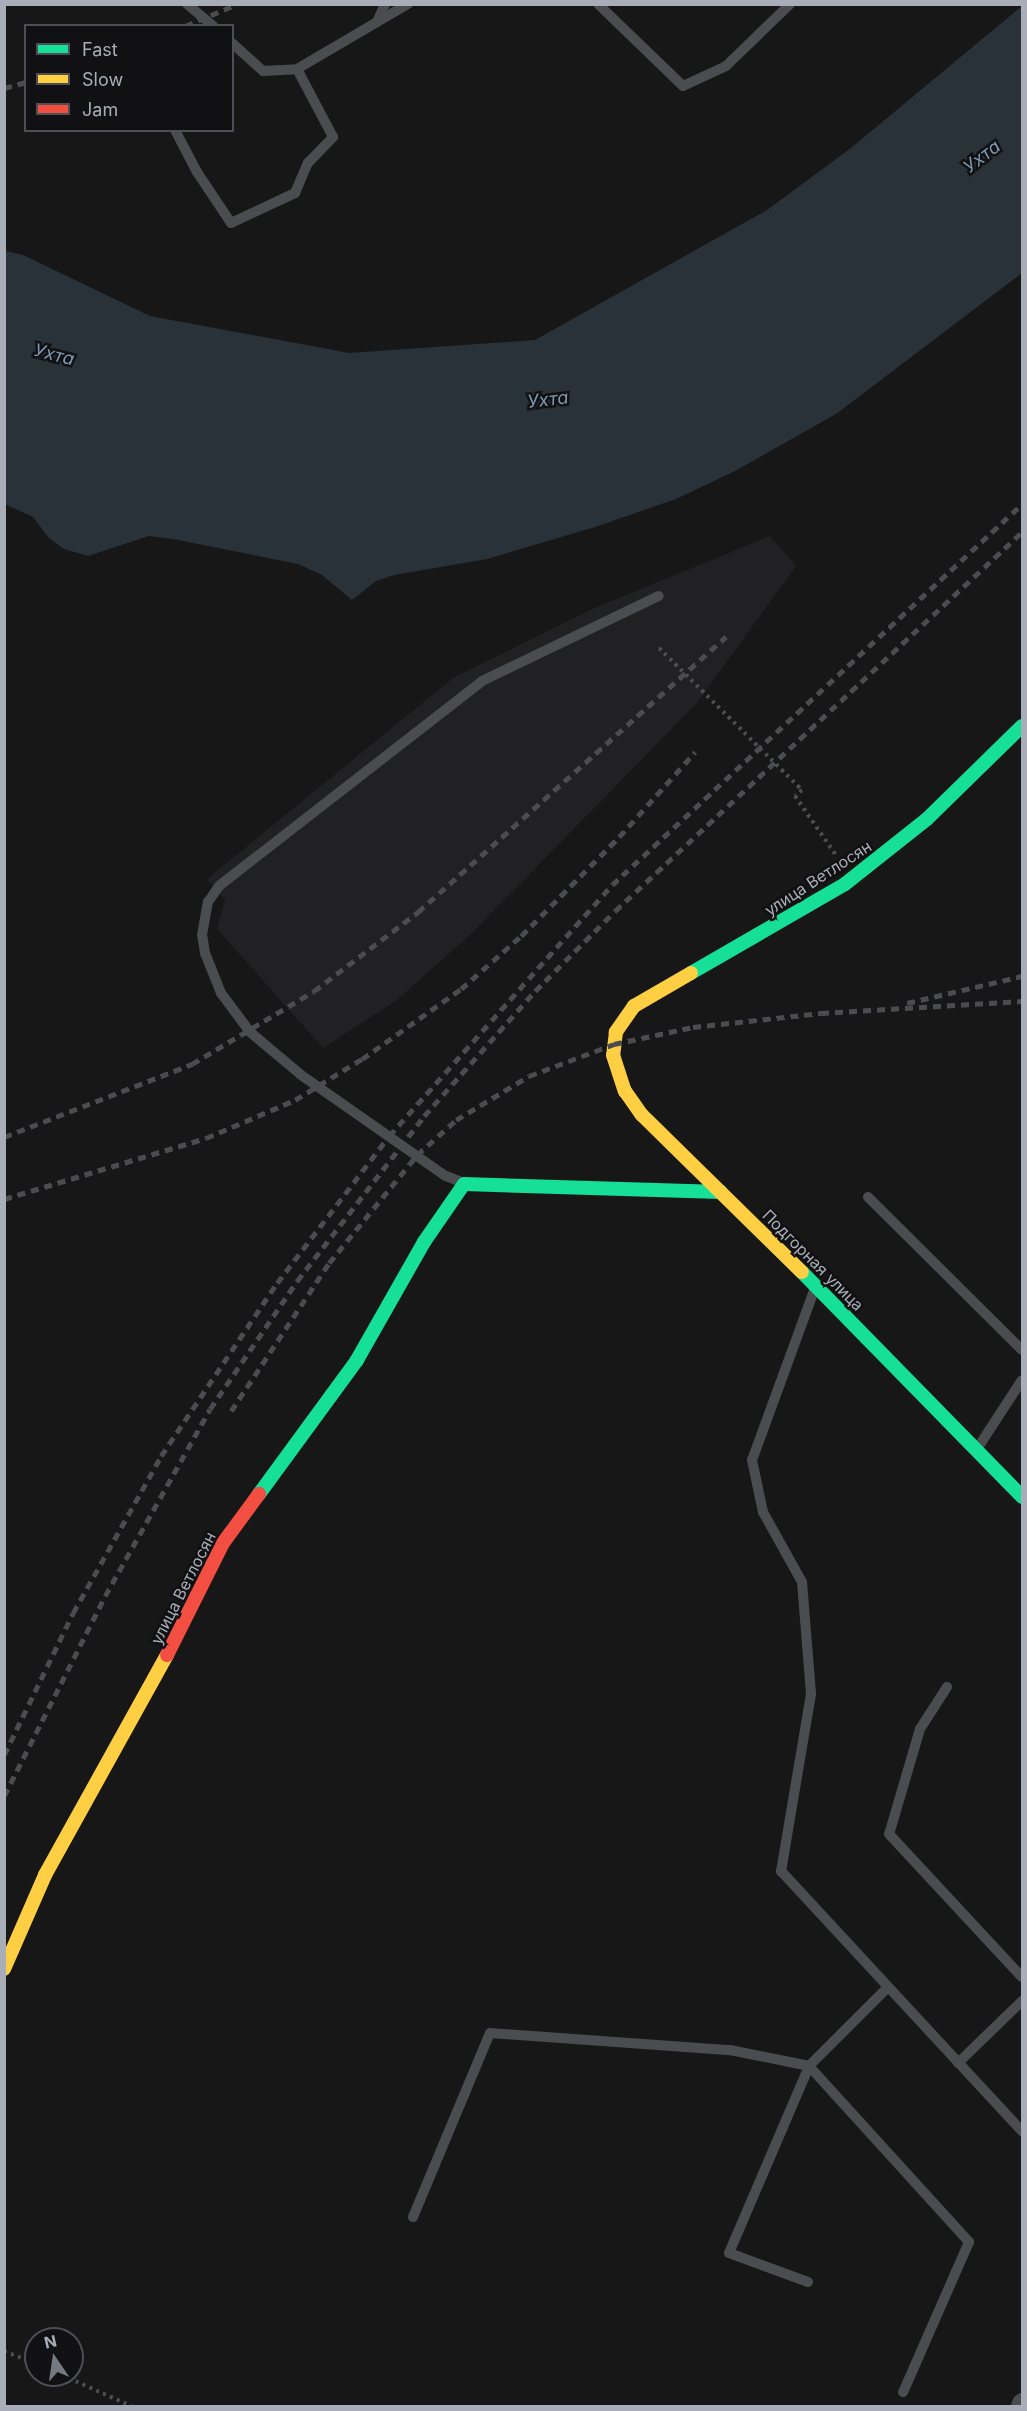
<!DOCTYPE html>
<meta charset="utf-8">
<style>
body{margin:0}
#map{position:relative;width:1027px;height:2411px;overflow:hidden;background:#171717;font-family:Inter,sans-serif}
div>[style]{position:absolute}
.built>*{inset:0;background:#212123}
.water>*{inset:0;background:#2a3239}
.path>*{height:4px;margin-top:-2px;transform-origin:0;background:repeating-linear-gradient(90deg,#4d4e52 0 3px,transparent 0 7.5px)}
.lane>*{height:10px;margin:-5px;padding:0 5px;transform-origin:5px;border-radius:5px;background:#4b4c50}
.street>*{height:21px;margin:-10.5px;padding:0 10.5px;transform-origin:10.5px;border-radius:10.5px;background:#4b4c50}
.fast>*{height:14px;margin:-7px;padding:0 7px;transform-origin:7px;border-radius:7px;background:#16e098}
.slow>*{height:14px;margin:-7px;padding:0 7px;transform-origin:7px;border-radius:7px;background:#ffcf43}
.jam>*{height:14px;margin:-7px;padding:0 7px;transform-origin:7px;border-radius:7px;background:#f24e42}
.rail>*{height:4.5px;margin-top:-2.25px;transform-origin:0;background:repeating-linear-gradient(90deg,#4b4c4f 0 8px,transparent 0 14px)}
span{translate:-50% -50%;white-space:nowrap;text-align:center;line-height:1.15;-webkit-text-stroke:5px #111113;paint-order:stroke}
.street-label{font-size:16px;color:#a8adb8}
.water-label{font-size:18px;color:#7f9bb3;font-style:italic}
.frame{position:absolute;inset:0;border:6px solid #a8adb8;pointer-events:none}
.legend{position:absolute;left:24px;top:24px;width:210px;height:108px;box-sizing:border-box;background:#111113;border:2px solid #4d4f55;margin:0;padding:8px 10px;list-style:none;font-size:18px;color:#a8adb8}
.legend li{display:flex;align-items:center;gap:12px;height:30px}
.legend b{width:30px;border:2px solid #4d4f55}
.north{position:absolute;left:24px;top:2327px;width:60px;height:60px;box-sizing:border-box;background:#111113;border:2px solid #4d4f55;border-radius:50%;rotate:347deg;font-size:16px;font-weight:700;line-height:24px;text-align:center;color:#a8adb8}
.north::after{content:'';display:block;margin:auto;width:21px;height:27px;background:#757880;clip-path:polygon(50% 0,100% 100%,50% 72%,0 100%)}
</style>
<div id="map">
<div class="built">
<i style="clip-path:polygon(770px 536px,796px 566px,696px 704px,472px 933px,397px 1000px,323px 1048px,217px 929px,225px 900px,207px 879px,453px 678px,592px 609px)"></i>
</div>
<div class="water">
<i style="clip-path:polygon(1022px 6px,1022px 273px,836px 414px,735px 471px,676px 499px,595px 527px,487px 559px,394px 575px,376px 581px,352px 600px,322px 575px,298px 564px,173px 539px,149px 536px,88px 556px,64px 549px,49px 538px,33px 517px,5px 504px,5px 251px,23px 255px,150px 316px,349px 353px,535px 340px,767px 210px,851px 148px)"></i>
</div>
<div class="path">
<i style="left:659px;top:648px;width:202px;rotate:44.8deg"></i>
<i style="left:802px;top:790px;width:9px;rotate:139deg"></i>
<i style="left:795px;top:796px;width:75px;rotate:55.3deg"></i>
<i style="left:4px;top:2351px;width:35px;rotate:22deg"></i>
<i style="left:62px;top:2375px;width:76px;rotate:24.2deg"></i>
</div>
<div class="lane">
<i style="left:187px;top:4px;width:34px;rotate:40deg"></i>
<i style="left:598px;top:4px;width:118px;rotate:44deg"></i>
<i style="left:683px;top:86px;width:47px;rotate:-24.9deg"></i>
<i style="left:726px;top:66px;width:89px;rotate:-44.1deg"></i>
<i style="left:377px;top:22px;width:20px;rotate:-66deg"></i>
<i style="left:232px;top:43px;width:42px;rotate:42.1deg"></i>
<i style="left:263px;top:71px;width:34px;rotate:-3deg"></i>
<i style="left:297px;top:69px;width:129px;rotate:-30.4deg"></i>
<i style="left:175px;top:130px;width:47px;rotate:62.4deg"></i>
<i style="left:197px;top:172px;width:61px;rotate:56.3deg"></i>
<i style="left:231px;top:223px;width:71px;rotate:-25.1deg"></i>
<i style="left:295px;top:193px;width:33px;rotate:-67deg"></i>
<i style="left:308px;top:163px;width:36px;rotate:-46deg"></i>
<i style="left:333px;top:137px;width:77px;rotate:-117.9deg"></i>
<i style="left:461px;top:1182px;width:18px;rotate:-158deg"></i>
<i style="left:444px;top:1175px;width:176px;rotate:-145deg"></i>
<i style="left:300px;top:1074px;width:65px;rotate:-140deg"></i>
<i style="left:250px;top:1032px;width:49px;rotate:-126.6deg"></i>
<i style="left:221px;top:993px;width:43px;rotate:-111.8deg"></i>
<i style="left:205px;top:953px;width:18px;rotate:-99deg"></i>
<i style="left:202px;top:935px;width:34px;rotate:-80deg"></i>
<i style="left:208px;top:902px;width:19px;rotate:-55deg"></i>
<i style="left:219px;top:886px;width:333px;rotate:-37.9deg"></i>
<i style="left:482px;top:681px;width:196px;rotate:-25.7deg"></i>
<i style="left:868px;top:1197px;width:217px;rotate:44.8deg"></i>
<i style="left:815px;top:1288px;width:183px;rotate:110.1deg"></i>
<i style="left:752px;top:1460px;width:53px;rotate:78.1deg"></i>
<i style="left:763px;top:1512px;width:80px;rotate:60.9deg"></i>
<i style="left:802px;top:1582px;width:112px;rotate:85.4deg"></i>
<i style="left:811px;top:1694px;width:180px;rotate:99.6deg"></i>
<i style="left:781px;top:1871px;width:355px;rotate:47.2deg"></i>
<i style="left:977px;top:1449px;width:82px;rotate:-56.9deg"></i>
<i style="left:947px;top:1687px;width:50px;rotate:122.7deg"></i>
<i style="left:920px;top:1729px;width:109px;rotate:106.4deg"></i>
<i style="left:889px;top:1834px;width:195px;rotate:47.1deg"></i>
<i style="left:958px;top:2063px;width:89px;rotate:-44.1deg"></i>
<i style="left:413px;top:2217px;width:199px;rotate:-67.3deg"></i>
<i style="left:490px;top:2033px;width:241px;rotate:4.1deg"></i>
<i style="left:730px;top:2050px;width:81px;rotate:11.4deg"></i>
<i style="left:809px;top:2066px;width:110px;rotate:-45deg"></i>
<i style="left:808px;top:2282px;width:84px;rotate:-159.8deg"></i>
<i style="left:729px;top:2253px;width:203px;rotate:-66.8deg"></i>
<i style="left:809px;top:2066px;width:238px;rotate:47.7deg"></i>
<i style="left:969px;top:2242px;width:164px;rotate:113.7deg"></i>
</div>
<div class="street">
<i style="left:1021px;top:2406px;width:3px;rotate:-72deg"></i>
</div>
<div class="fast">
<i style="left:691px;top:973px;width:178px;rotate:-30deg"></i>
<i style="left:845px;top:884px;width:105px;rotate:-38.4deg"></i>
<i style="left:927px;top:819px;width:133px;rotate:-44.4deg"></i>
<i style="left:802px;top:1272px;width:315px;rotate:45.6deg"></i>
<i style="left:259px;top:1494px;width:166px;rotate:-53.8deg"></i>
<i style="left:357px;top:1360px;width:136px;rotate:-60.4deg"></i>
<i style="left:424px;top:1242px;width:70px;rotate:-55.4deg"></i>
<i style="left:464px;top:1184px;width:257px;rotate:1.8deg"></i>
</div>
<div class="slow">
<i style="left:691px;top:973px;width:66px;rotate:149.9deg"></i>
<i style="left:634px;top:1006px;width:32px;rotate:125deg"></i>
<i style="left:616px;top:1032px;width:23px;rotate:97deg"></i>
<i style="left:613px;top:1055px;width:38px;rotate:72deg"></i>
<i style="left:625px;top:1091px;width:29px;rotate:55deg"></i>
<i style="left:642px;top:1115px;width:224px;rotate:44.5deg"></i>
<i style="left:4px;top:1969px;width:103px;rotate:-66.4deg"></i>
<i style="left:45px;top:1875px;width:252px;rotate:-61deg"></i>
</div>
<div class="jam">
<i style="left:167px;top:1655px;width:125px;rotate:-63.4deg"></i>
<i style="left:223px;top:1543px;width:61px;rotate:-53.7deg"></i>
</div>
<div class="rail">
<i style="left:185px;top:26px;width:56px;rotate:-22.9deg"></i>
<i style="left:4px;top:88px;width:23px;rotate:-15deg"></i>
<i style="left:907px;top:1003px;width:118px;rotate:-13.2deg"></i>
<i style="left:4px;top:1137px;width:202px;rotate:-21.2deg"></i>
<i style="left:192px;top:1064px;width:142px;rotate:-30.9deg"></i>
<i style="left:314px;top:991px;width:131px;rotate:-37.2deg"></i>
<i style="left:418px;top:912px;width:413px;rotate:-41.8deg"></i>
<i style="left:4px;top:1199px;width:211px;rotate:-16.8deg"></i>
<i style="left:206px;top:1138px;width:97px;rotate:-23.1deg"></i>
<i style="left:295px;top:1100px;width:79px;rotate:-31.5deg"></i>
<i style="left:362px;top:1059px;width:121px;rotate:-35.3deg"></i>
<i style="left:461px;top:989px;width:80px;rotate:-41.5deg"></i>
<i style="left:521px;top:936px;width:139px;rotate:-45.3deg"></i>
<i style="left:619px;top:837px;width:114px;rotate:-48.2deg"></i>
<i style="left:231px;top:1411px;width:178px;rotate:-56.5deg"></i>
<i style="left:329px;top:1263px;width:139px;rotate:-50.8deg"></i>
<i style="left:417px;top:1155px;width:52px;rotate:-41.9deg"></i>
<i style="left:456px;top:1120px;width:85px;rotate:-31.1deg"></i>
<i style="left:529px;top:1076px;width:91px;rotate:-20.6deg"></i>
<i style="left:614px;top:1044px;width:81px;rotate:-12.1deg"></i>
<i style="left:693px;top:1027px;width:129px;rotate:-6.2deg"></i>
<i style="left:821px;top:1013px;width:201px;rotate:-3.4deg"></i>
<i style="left:4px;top:1755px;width:158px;rotate:-64.1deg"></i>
<i style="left:73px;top:1613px;width:180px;rotate:-60.7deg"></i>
<i style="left:161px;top:1456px;width:208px;rotate:-56.2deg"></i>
<i style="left:277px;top:1283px;width:185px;rotate:-52.7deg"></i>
<i style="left:389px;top:1136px;width:336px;rotate:-48.4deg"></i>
<i style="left:612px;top:885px;width:560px;rotate:-42.9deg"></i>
<i style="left:4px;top:1796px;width:224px;rotate:-63.2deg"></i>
<i style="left:105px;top:1596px;width:214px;rotate:-60.7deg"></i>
<i style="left:210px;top:1409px;width:155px;rotate:-55.8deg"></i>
<i style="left:297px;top:1281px;width:208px;rotate:-52.4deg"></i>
<i style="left:424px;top:1116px;width:167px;rotate:-48.4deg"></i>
<i style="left:535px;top:991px;width:113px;rotate:-45deg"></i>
<i style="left:615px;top:911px;width:556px;rotate:-42.96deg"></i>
</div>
<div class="street-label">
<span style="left:818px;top:878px;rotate:-33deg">улица Ветлосян</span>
<span style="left:813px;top:1260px;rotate:45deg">Подгорная улица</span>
<span style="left:183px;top:1588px;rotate:-63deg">улица Ветлосян</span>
</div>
<div class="water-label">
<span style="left:982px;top:157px;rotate:-38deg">Ухта</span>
<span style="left:54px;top:355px;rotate:14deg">Ухта</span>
<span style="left:548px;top:400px;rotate:-7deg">Ухта</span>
</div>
<div class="frame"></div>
<ul class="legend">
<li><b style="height:8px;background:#16e098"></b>Fast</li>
<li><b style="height:8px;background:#ffcf43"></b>Slow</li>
<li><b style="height:8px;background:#f24e42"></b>Jam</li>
</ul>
<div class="north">N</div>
</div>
